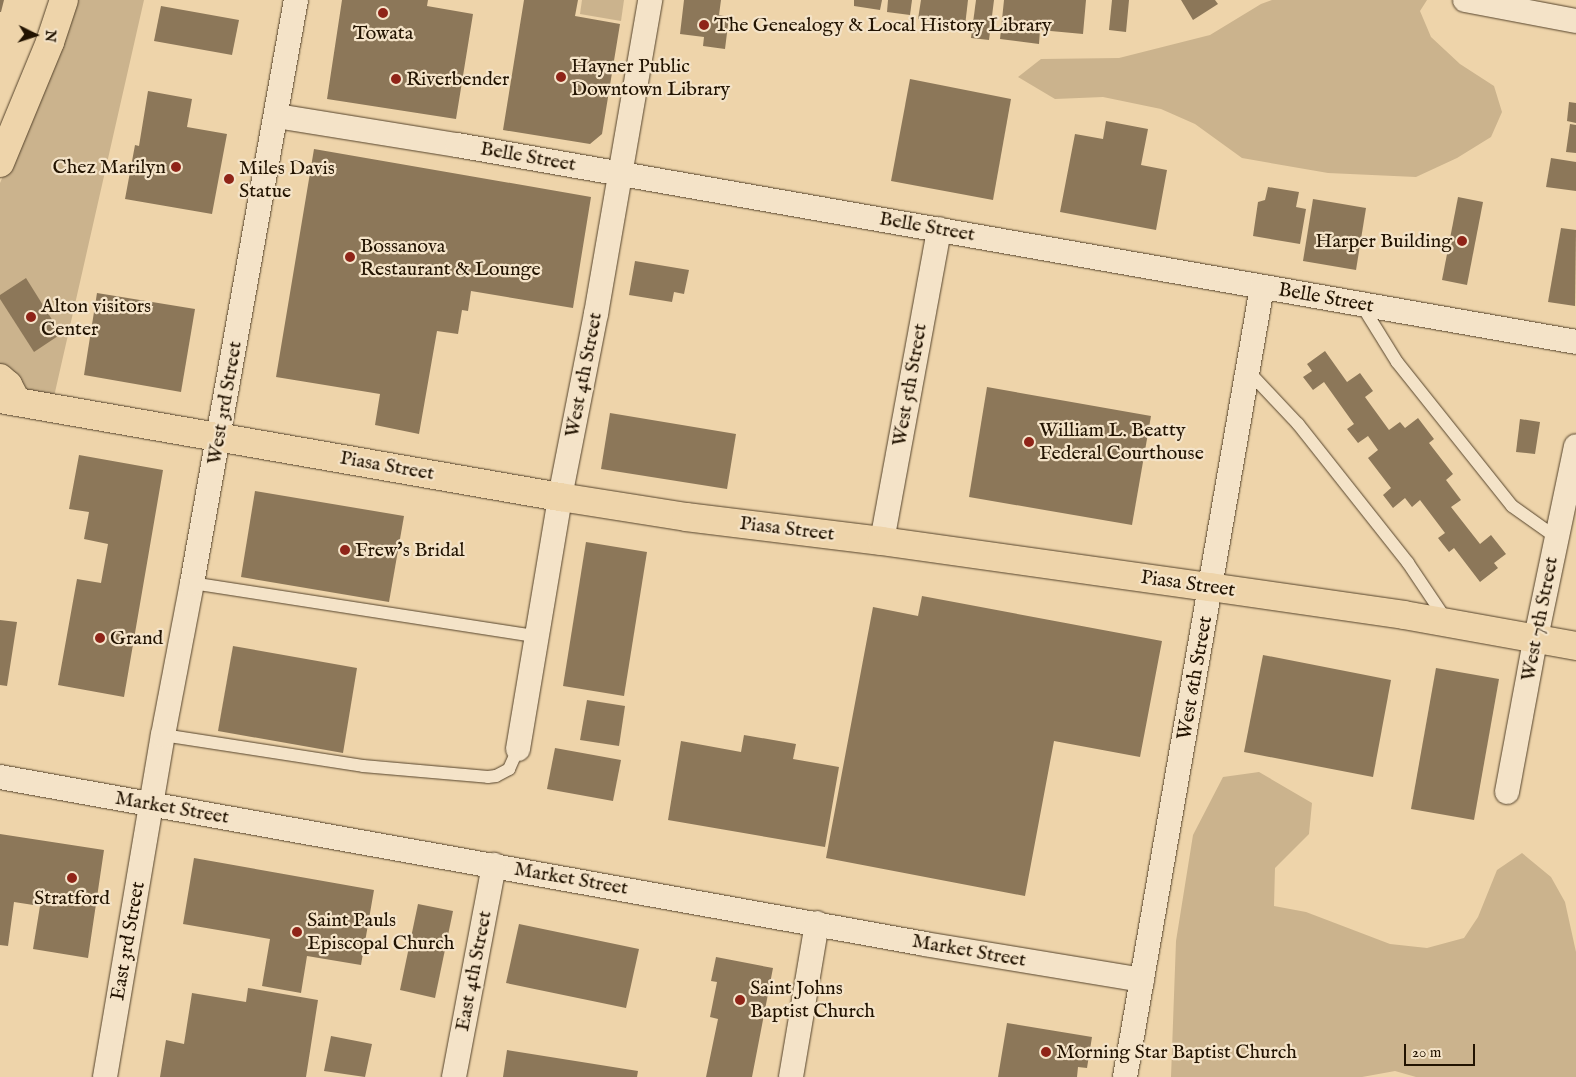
<!DOCTYPE html>
<style>
body{margin:0}
#map{position:relative;width:1576px;height:1077px;overflow:hidden;background:#eed4aa;font-family:"IM FELL English",serif}
div>[style]{position:absolute}
.green>*{inset:0;background:#cbb38d}
.building>*{inset:0;background:#8c7759}
.roads{filter:drop-shadow(0 0 1px #55432b) drop-shadow(0 0 1px #55432b)}
.lane>*{height:12px;margin:-6px;padding:0 6px;transform-origin:6px;border-radius:6px;background:#f4e3c8}
.street>*{height:24px;margin:-12px;padding:0 12px;transform-origin:12px;border-radius:12px;background:#f4e3c8}
.primary>*{height:28px;margin:-14px;padding:0 14px;transform-origin:14px;border-radius:14px;background:#eed4aa}
.highway>*{height:28px;margin:-14px;padding:0 14px;transform-origin:14px;border-radius:14px;background:#eed4aa}
.dots>*{width:14px;height:14px;translate:-50% -50%;box-sizing:border-box;border:2px solid #f4e3c8;border-radius:50%}
span{translate:-50% -50%;white-space:nowrap;text-align:center;line-height:1.15;-webkit-text-stroke:4.5px #f4e3c8;paint-order:stroke}
.poi-label{font-size:20px;color:#221301}
.left{translate:0 -50%;text-align:left}
.right{translate:-100% -50%;text-align:right}
.street-label{font-size:20px;color:#221301}
.north{position:absolute;left:10px;top:10px;width:50px;height:50px;-webkit-text-stroke:4px #f4e3c8;paint-order:stroke;rotate:94deg;font-size:14px;font-weight:700;line-height:20px;text-align:center;color:#221301}
.north::after{content:'';display:block;margin:auto;width:18px;height:22px;background:#221301;clip-path:polygon(50% 0,100% 100%,50% 72%,0 100%)}
.scale{position:absolute;left:1404px;top:1044px;width:71px;height:22px;box-sizing:border-box;border:2px solid #221301;border-top:0;padding-left:6px;font-size:15px;line-height:18px;white-space:nowrap;color:#221301;-webkit-text-stroke:4px #f4e3c8;paint-order:stroke}
</style>
<div id="map">
<div class="green">
<i style="clip-path:polygon(72px 0,144px 0,53px 401px,0 391px,0 183px,32px 109px)"></i>
<i style="clip-path:polygon(582px 0,624px 0,621px 21px,580px 14px)"></i>
<i style="clip-path:polygon(1272px 0,1427px 0,1420px 11px,1431px 37px,1460px 64px,1494px 86px,1502px 112px,1491px 137px,1457px 158px,1416px 177px,1328px 173px,1242px 158px,1195px 124px,1161px 109px,1103px 97px,1055px 99px,1018px 77px,1041px 59px,1119px 58px,1210px 35px,1261px 4px)"></i>
<i style="clip-path:polygon(1259px 772px,1312px 803px,1309px 834px,1275px 868px,1274px 906px,1306px 912px,1390px 944px,1427px 948px,1464px 938px,1478px 917px,1497px 870px,1522px 853px,1551px 877px,1565px 902px,1576px 952px,1576px 1077px,1416px 1077px,1395px 1071px,1362px 1077px,1171px 1077px,1176px 941px,1193px 835px,1223px 777px)"></i>
</div>
<div class="building">
<i style="clip-path:polygon(0 0,4px 0,1px 12px,0 12px)"></i>
<i style="clip-path:polygon(342px 0,428px 0,427px 6px,473px 14px,456px 119px,327px 99px)"></i>
<i style="clip-path:polygon(524px 0,578px 0,575px 16px,620px 24px,602px 134px,590px 144px,503px 130px)"></i>
<i style="clip-path:polygon(684px 0,721px 0,719px 15px,729px 17px,725px 49px,703px 46px,704px 37px,680px 34px)"></i>
<i style="clip-path:polygon(854px 0,882px 0,880px 10px,854px 6px)"></i>
<i style="clip-path:polygon(888px 0,912px 0,910px 15px,887px 12px)"></i>
<i style="clip-path:polygon(921px 0,968px 0,965px 26px,918px 19px)"></i>
<i style="clip-path:polygon(976px 0,994px 0,989px 40px,971px 38px)"></i>
<i style="clip-path:polygon(1004px 0,1086px 0,1083px 34px,1040px 30px,1039px 44px,1000px 39px)"></i>
<i style="clip-path:polygon(1112px 0,1129px 0,1126px 32px,1109px 30px)"></i>
<i style="clip-path:polygon(1181px 0,1215px 0,1218px 4px,1193px 20px)"></i>
<i style="clip-path:polygon(161px 6px,239px 20px,232px 55px,154px 41px)"></i>
<i style="clip-path:polygon(910px 79px,1011px 99px,993px 200px,891px 181px)"></i>
<i style="clip-path:polygon(148px 91px,192px 99px,187px 127px,227px 134px,212px 214px,125px 199px,135px 145px,139px 146px)"></i>
<i style="clip-path:polygon(1569px 102px,1576px 103px,1576px 123px,1567px 121px)"></i>
<i style="clip-path:polygon(1106px 121px,1148px 129px,1141px 165px,1167px 170px,1156px 230px,1060px 212px,1075px 134px,1103px 139px)"></i>
<i style="clip-path:polygon(1570px 124px,1576px 125px,1576px 153px,1566px 152px)"></i>
<i style="clip-path:polygon(314px 149px,591px 197px,573px 308px,471px 291px,468px 311px,462px 310px,458px 334px,437px 331px,419px 434px,375px 425px,380px 394px,276px 377px)"></i>
<i style="clip-path:polygon(1551px 158px,1576px 162px,1576px 191px,1546px 187px)"></i>
<i style="clip-path:polygon(1268px 187px,1299px 192px,1296px 207px,1306px 209px,1300px 244px,1253px 236px,1258px 202px,1265px 200px)"></i>
<i style="clip-path:polygon(1458px 197px,1483px 202px,1467px 285px,1442px 280px)"></i>
<i style="clip-path:polygon(1313px 199px,1366px 208px,1356px 270px,1303px 261px)"></i>
<i style="clip-path:polygon(1561px 228px,1576px 230px,1575px 306px,1548px 302px)"></i>
<i style="clip-path:polygon(635px 261px,689px 270px,684px 294px,674px 292px,672px 302px,629px 295px)"></i>
<i style="clip-path:polygon(26px 278px,61px 334px,34px 352px,0 299px,0 295px)"></i>
<i style="clip-path:polygon(97px 293px,195px 309px,181px 392px,84px 375px)"></i>
<i style="clip-path:polygon(1325px 351px,1347px 382px,1360px 373px,1373px 391px,1365px 397px,1389px 430px,1400px 422px,1405px 428px,1418px 418px,1434px 439px,1429px 443px,1453px 474px,1446px 480px,1461px 500px,1451px 507px,1480px 544px,1491px 535px,1506px 554px,1494px 563px,1498px 568px,1480px 582px,1454px 548px,1449px 552px,1438px 538px,1445px 533px,1420px 500px,1412px 507px,1405px 498px,1393px 508px,1383px 495px,1391px 488px,1368px 458px,1378px 450px,1368px 436px,1358px 443px,1347px 429px,1354px 424px,1324px 382px,1313px 390px,1303px 377px,1312px 371px,1307px 364px)"></i>
<i style="clip-path:polygon(987px 387px,1151px 416px,1132px 525px,969px 497px)"></i>
<i style="clip-path:polygon(610px 413px,736px 434px,727px 489px,601px 469px)"></i>
<i style="clip-path:polygon(1520px 419px,1540px 422px,1535px 454px,1516px 452px)"></i>
<i style="clip-path:polygon(79px 455px,163px 470px,124px 697px,58px 685px,77px 579px,101px 583px,108px 544px,84px 539px,89px 512px,69px 509px)"></i>
<i style="clip-path:polygon(255px 491px,404px 516px,389px 602px,241px 577px)"></i>
<i style="clip-path:polygon(586px 542px,647px 552px,624px 696px,563px 686px)"></i>
<i style="clip-path:polygon(922px 596px,1162px 641px,1140px 757px,1054px 741px,1025px 896px,826px 858px,873px 607px,918px 616px)"></i>
<i style="clip-path:polygon(0 620px,17px 622px,7px 686px,0 685px)"></i>
<i style="clip-path:polygon(233px 646px,357px 668px,343px 753px,218px 731px)"></i>
<i style="clip-path:polygon(1263px 655px,1391px 680px,1373px 777px,1244px 752px)"></i>
<i style="clip-path:polygon(1436px 668px,1499px 679px,1474px 820px,1411px 809px)"></i>
<i style="clip-path:polygon(587px 700px,625px 706px,619px 746px,580px 740px)"></i>
<i style="clip-path:polygon(744px 735px,796px 744px,793px 759px,839px 767px,825px 847px,668px 820px,681px 741px,741px 752px)"></i>
<i style="clip-path:polygon(555px 748px,621px 760px,613px 801px,547px 789px)"></i>
<i style="clip-path:polygon(0 834px,104px 850px,88px 958px,33px 949px,40px 906px,14px 902px,8px 946px,0 945px)"></i>
<i style="clip-path:polygon(194px 858px,374px 890px,361px 965px,307px 956px,301px 993px,262px 986px,270px 939px,183px 924px)"></i>
<i style="clip-path:polygon(418px 904px,453px 911px,435px 998px,400px 990px)"></i>
<i style="clip-path:polygon(519px 924px,639px 949px,626px 1008px,506px 983px)"></i>
<i style="clip-path:polygon(716px 957px,773px 968px,752px 1077px,706px 1077px,718px 1019px,710px 1017px,717px 982px,711px 981px)"></i>
<i style="clip-path:polygon(248px 988px,318px 1000px,306px 1077px,160px 1077px,166px 1040px,184px 1044px,192px 993px,246px 1002px)"></i>
<i style="clip-path:polygon(1007px 1023px,1092px 1037px,1087px 1068px,1078px 1067px,1077px 1077px,998px 1077px)"></i>
<i style="clip-path:polygon(331px 1036px,372px 1044px,365px 1077px,324px 1071px)"></i>
<i style="clip-path:polygon(507px 1050px,638px 1071px,637px 1077px,503px 1077px)"></i>
</div>
<div class="roads">
<div class="lane">
<i style="left:1361px;top:304px;width:68px;rotate:58.2deg"></i>
<i style="left:1397px;top:362px;width:184px;rotate:51.4deg"></i>
<i style="left:1512px;top:506px;width:55px;rotate:35.4deg"></i>
<i style="left:1248px;top:371px;width:73px;rotate:46.7deg"></i>
<i style="left:1298px;top:424px;width:177px;rotate:51.6deg"></i>
<i style="left:1408px;top:563px;width:70px;rotate:56.1deg"></i>
<i style="left:192px;top:583px;width:347px;rotate:8.8deg"></i>
<i style="left:163px;top:735px;width:202px;rotate:8.8deg"></i>
<i style="left:363px;top:766px;width:125px;rotate:5deg"></i>
<i style="left:488px;top:777px;width:8px;rotate:-7deg"></i>
<i style="left:496px;top:776px;width:15px;rotate:-28deg"></i>
<i style="left:509px;top:769px;width:22px;rotate:-66deg"></i>
</div>
<div class="street">
<i style="left:1465px;top:0;width:113px;rotate:10.7deg"></i>
<i style="left:277px;top:116px;width:182px;rotate:9.2deg"></i>
<i style="left:457px;top:145px;width:1136px;rotate:9.98deg"></i>
<i style="left:882px;top:541px;width:317px;rotate:-79.6deg"></i>
<i style="left:518px;top:749px;width:255px;rotate:-80.5deg"></i>
<i style="left:560px;top:497px;width:187px;rotate:-78.9deg"></i>
<i style="left:596px;top:314px;width:319px;rotate:-80.2deg"></i>
<i style="left:0;top:777px;width:940px;rotate:10.23deg"></i>
<i style="left:925px;top:944px;width:220px;rotate:9.4deg"></i>
<i style="left:1507px;top:792px;width:147px;rotate:-79.5deg"></i>
<i style="left:1534px;top:647px;width:205px;rotate:-78.2deg"></i>
<i style="left:105px;top:1077px;width:347px;rotate:-80.4deg"></i>
<i style="left:163px;top:735px;width:155px;rotate:-79.2deg"></i>
<i style="left:192px;top:583px;width:592px;rotate:-79.89deg"></i>
<i style="left:454px;top:1077px;width:216px;rotate:-79.3deg"></i>
<i style="left:791px;top:1077px;width:156px;rotate:-80.4deg"></i>
<i style="left:1125px;top:1077px;width:802px;rotate:-80.16deg"></i>
</div>
<div class="primary">
<i style="left:0;top:163px;width:131px;rotate:-67.5deg"></i>
<i style="left:50px;top:42px;width:44px;rotate:-71.6deg"></i>
<i style="left:0;top:378px;width:11px;rotate:41deg"></i>
<i style="left:8px;top:385px;width:19px;rotate:62deg"></i>
</div>
<div class="highway">
<i style="left:0;top:399px;width:569px;rotate:9.93deg"></i>
<i style="left:560px;top:497px;width:128px;rotate:9deg"></i>
<i style="left:686px;top:517px;width:197px;rotate:7deg"></i>
<i style="left:882px;top:541px;width:331px;rotate:8deg"></i>
<i style="left:1210px;top:587px;width:196px;rotate:8.2deg"></i>
<i style="left:1404px;top:615px;width:175px;rotate:10.2deg"></i>
</div>
</div>
<div class="dots">
<i style="left:383px;top:13px;background:#8f2418"></i>
<i style="left:704px;top:25px;background:#8f2418"></i>
<i style="left:561px;top:77px;background:#8f2418"></i>
<i style="left:396px;top:79px;background:#8f2418"></i>
<i style="left:176px;top:167px;background:#8f2418"></i>
<i style="left:229px;top:179px;background:#8f2418"></i>
<i style="left:1462px;top:241px;background:#8f2418"></i>
<i style="left:350px;top:257px;background:#8f2418"></i>
<i style="left:31px;top:317px;background:#8f2418"></i>
<i style="left:1029px;top:442px;background:#8f2418"></i>
<i style="left:345px;top:550px;background:#8f2418"></i>
<i style="left:100px;top:638px;background:#8f2418"></i>
<i style="left:72px;top:878px;background:#8f2418"></i>
<i style="left:297px;top:932px;background:#8f2418"></i>
<i style="left:740px;top:1000px;background:#8f2418"></i>
<i style="left:1046px;top:1052px;background:#8f2418"></i>
</div>
<div class="poi-label">
<span class="left" style="left:714px;top:25px">The Genealogy &amp; Local History Library</span>
<span style="left:383px;top:33px">Towata</span>
<span class="left" style="left:571px;top:78px">Hayner Public<br>Downtown Library</span>
<span class="left" style="left:406px;top:79px">Riverbender</span>
<span class="right" style="left:166px;top:167px">Chez Marilyn</span>
<span class="left" style="left:239px;top:180px">Miles Davis<br>Statue</span>
<span class="right" style="left:1452px;top:241px">Harper Building</span>
<span class="left" style="left:360px;top:258px">Bossanova<br>Restaurant &amp; Lounge</span>
<span class="left" style="left:41px;top:318px">Alton visitors<br>Center</span>
<span class="left" style="left:1039px;top:442px">William L. Beatty<br>Federal Courthouse</span>
<span class="left" style="left:355px;top:550px">Frew's Bridal</span>
<span class="left" style="left:110px;top:638px">Grand</span>
<span style="left:72px;top:898px">Stratford</span>
<span class="left" style="left:307px;top:932px">Saint Pauls<br>Episcopal Church</span>
<span class="left" style="left:750px;top:1000px">Saint Johns<br>Baptist Church</span>
<span class="left" style="left:1056px;top:1052px">Morning Star Baptist Church</span>
</div>
<div class="street-label">
<span style="left:528px;top:157px;rotate:10deg">Belle Street</span>
<span style="left:927px;top:227px;rotate:10deg">Belle Street</span>
<span style="left:1326px;top:298px;rotate:10deg">Belle Street</span>
<span style="left:584px;top:375px;rotate:-79deg">West 4th Street</span>
<span style="left:910px;top:385px;rotate:-80deg">West 5th Street</span>
<span style="left:225px;top:403px;rotate:-80deg">West 3rd Street</span>
<span style="left:387px;top:466px;rotate:10deg">Piasa Street</span>
<span style="left:787px;top:529px;rotate:7deg">Piasa Street</span>
<span style="left:1188px;top:584px;rotate:8deg">Piasa Street</span>
<span style="left:1540px;top:619px;rotate:-79deg">West 7th Street</span>
<span style="left:1195px;top:678px;rotate:-80deg">West 6th Street</span>
<span style="left:172px;top:808px;rotate:10deg">Market Street</span>
<span style="left:571px;top:879px;rotate:10deg">Market Street</span>
<span style="left:128px;top:941px;rotate:-80deg">East 3rd Street</span>
<span style="left:969px;top:951px;rotate:10deg">Market Street</span>
<span style="left:474px;top:971px;rotate:-79deg">East 4th Street</span>
</div>
<div class="north">N</div>
<div class="scale">20 m</div>
</div>
